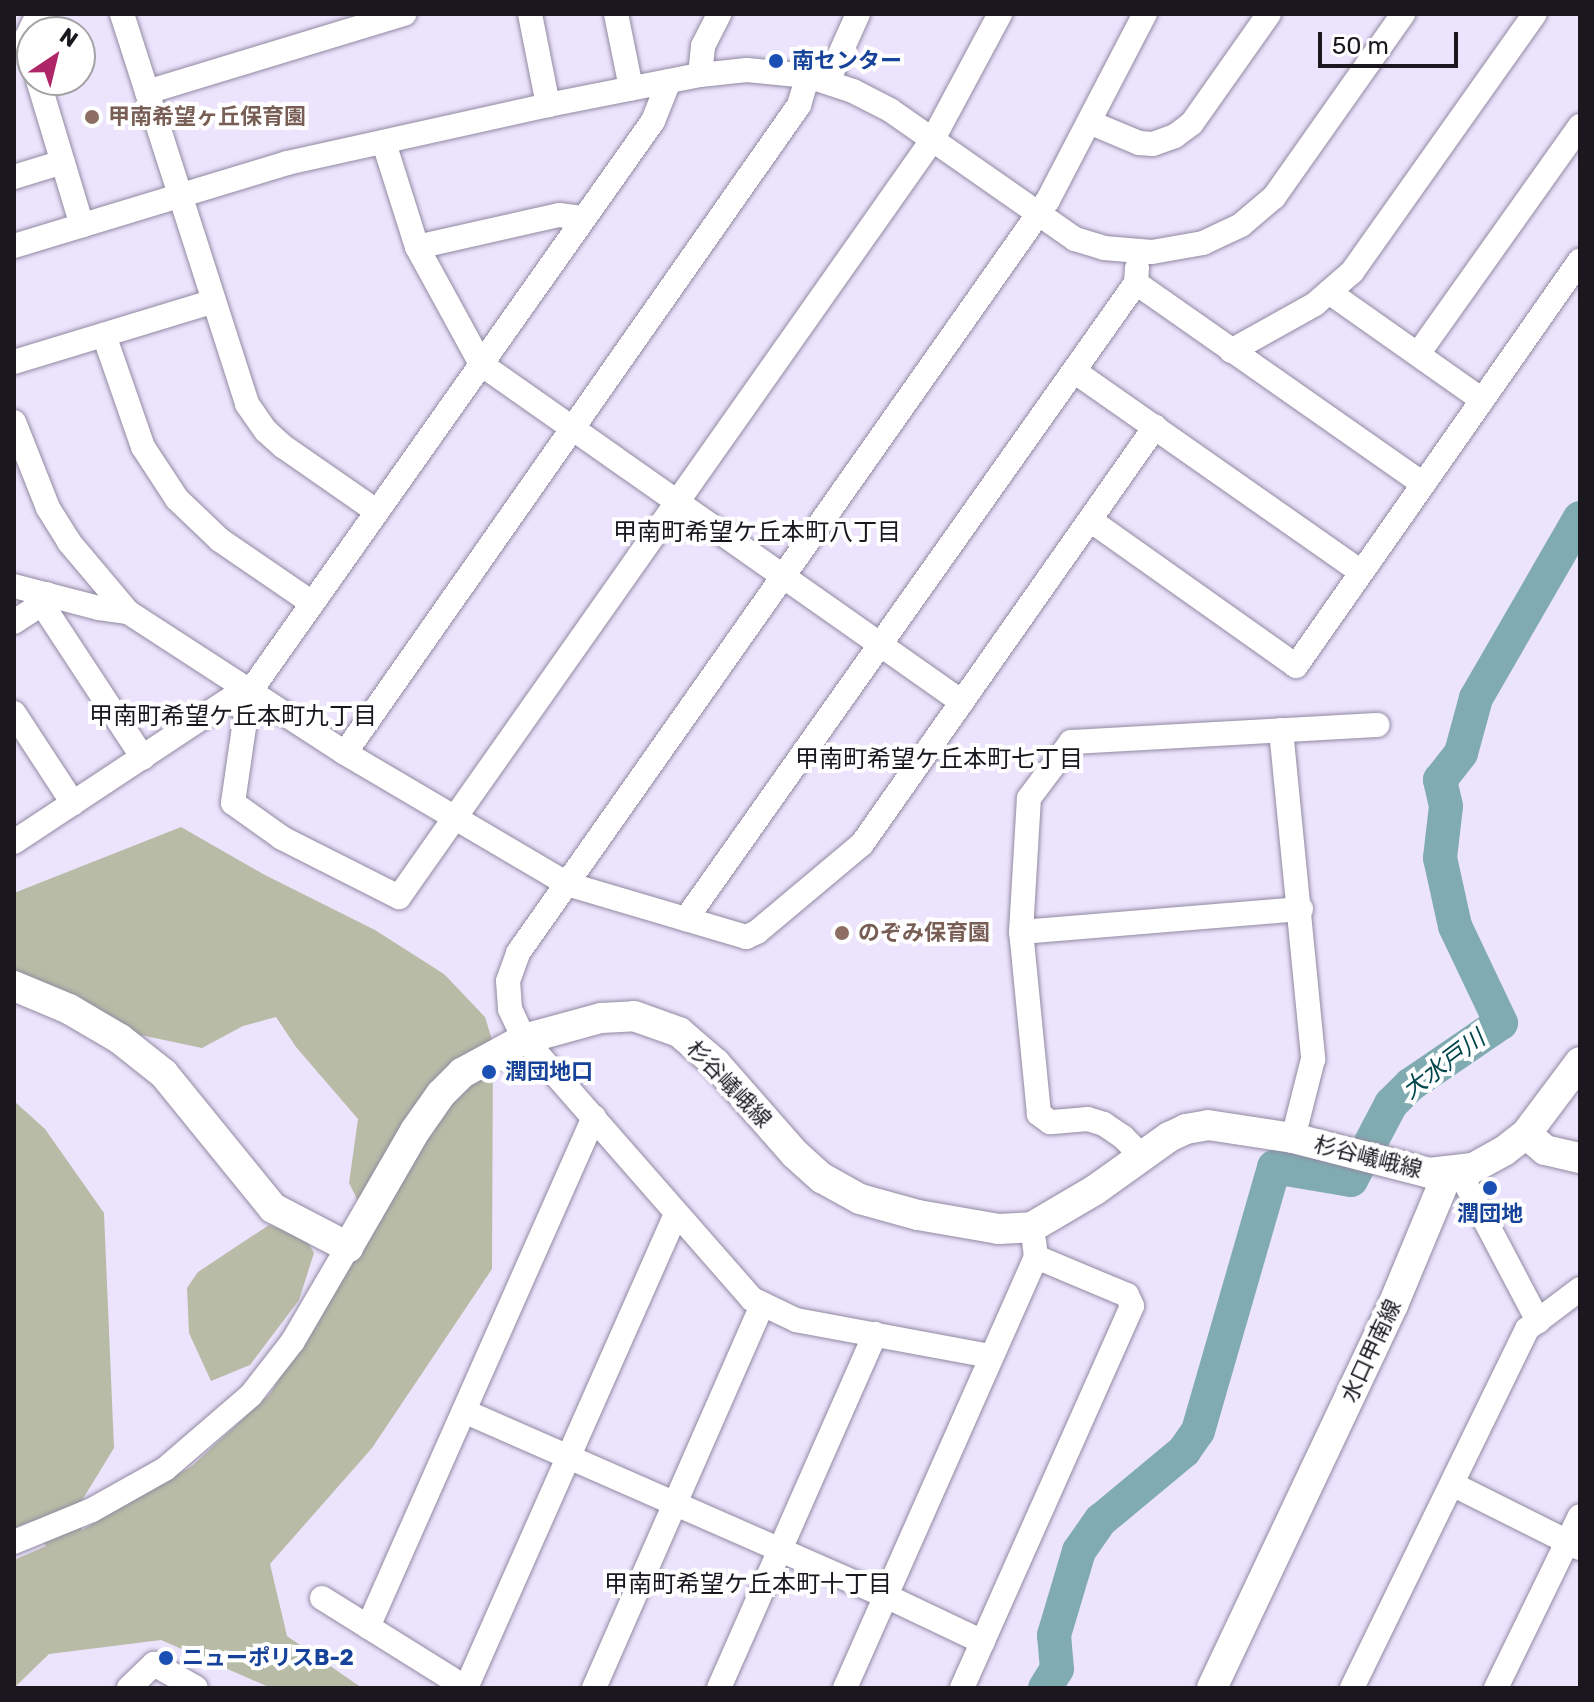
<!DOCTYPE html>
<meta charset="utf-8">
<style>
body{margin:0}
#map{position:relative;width:1594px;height:1702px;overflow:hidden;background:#ece3fd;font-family:Rubik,"Noto Sans JP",sans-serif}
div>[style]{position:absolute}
.green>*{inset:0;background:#b8bba6}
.river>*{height:34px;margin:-17px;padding:0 17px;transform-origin:17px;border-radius:17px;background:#80acb1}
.roads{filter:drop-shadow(0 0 2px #918aa1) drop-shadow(0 0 2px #918aa1)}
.minor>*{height:24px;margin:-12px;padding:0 12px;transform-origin:12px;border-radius:12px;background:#fff}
.major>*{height:30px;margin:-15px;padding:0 15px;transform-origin:15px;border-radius:15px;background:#fff}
.dots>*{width:22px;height:22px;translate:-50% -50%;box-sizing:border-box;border:4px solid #fff;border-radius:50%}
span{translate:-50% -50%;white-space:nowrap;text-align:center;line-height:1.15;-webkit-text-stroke:8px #fff;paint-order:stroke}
.transit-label{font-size:22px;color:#164399;font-weight:700}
.left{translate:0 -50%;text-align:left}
.education-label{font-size:22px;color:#785e54;font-weight:700}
.street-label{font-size:22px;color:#1a171f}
.neighbourhood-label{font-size:24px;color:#1a171f}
.water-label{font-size:24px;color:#00464c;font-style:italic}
.frame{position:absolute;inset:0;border:16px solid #1a171f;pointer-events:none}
.north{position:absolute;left:16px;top:16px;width:80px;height:80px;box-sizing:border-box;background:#fff;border:2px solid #a3a2a5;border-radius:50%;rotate:35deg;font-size:22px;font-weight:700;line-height:32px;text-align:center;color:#1a171f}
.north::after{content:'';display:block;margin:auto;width:28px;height:36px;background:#ae2568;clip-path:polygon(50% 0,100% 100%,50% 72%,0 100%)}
.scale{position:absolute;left:1318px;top:32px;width:140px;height:36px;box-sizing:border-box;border:4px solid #1a171f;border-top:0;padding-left:10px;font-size:24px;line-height:28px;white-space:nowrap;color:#1a171f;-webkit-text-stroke:6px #fff;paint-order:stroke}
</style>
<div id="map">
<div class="green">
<i style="clip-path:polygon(181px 827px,263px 874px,375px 930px,444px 974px,485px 1017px,493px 1043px,492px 1269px,372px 1448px,270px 1564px,287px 1636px,362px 1688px,271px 1688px,161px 1640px,49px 1654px,14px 1688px,14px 1560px,46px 1546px,32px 1521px,14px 1528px,14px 1101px,45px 1129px,104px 1213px,114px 1448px,81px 1502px,82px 1530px,192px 1466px,270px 1394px,370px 1225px,349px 1183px,358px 1119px,296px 1047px,276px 1017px,243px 1026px,202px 1048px,131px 1033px,14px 970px,14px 893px)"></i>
<i style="clip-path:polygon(269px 1225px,305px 1238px,314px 1253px,299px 1300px,250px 1365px,211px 1381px,189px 1333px,187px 1288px,198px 1272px)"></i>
</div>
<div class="river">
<i style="left:1045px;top:1688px;width:22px;rotate:-58deg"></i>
<i style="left:1057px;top:1669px;width:34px;rotate:-95deg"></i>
<i style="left:1054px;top:1635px;width:88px;rotate:-73.4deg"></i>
<i style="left:1079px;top:1551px;width:38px;rotate:-55deg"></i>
<i style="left:1101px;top:1520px;width:108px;rotate:-39.7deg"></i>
<i style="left:1184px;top:1451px;width:24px;rotate:-55deg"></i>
<i style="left:1198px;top:1431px;width:275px;rotate:-73.9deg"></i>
<i style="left:1274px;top:1167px;width:78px;rotate:9.6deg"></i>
<i style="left:1351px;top:1180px;width:86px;rotate:-62.2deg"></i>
<i style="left:1391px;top:1104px;width:27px;rotate:-45deg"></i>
<i style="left:1410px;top:1085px;width:110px;rotate:-34.3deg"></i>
<i style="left:1501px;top:1023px;width:107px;rotate:-115.4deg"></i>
<i style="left:1455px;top:926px;width:70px;rotate:-102.4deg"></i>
<i style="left:1440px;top:858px;width:52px;rotate:-83.4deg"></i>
<i style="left:1446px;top:806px;width:27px;rotate:-103deg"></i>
<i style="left:1440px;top:780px;width:34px;rotate:-52deg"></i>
<i style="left:1461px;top:753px;width:57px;rotate:-74.7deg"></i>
<i style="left:1476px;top:698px;width:208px;rotate:-60deg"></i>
</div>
<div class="roads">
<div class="minor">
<i style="left:122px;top:14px;width:410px;rotate:72.2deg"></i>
<i style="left:247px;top:404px;width:33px;rotate:55deg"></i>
<i style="left:266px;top:431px;width:24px;rotate:42deg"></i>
<i style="left:284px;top:447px;width:112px;rotate:34.8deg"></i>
<i style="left:530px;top:14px;width:93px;rotate:78.8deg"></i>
<i style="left:616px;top:14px;width:76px;rotate:78.5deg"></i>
<i style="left:32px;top:60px;width:22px;rotate:-106deg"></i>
<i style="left:26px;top:39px;width:25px;rotate:-64deg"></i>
<i style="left:37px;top:16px;width:7px;rotate:-16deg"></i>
<i style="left:700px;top:75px;width:29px;rotate:-84deg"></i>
<i style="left:703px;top:46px;width:36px;rotate:-63deg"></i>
<i style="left:38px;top:80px;width:152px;rotate:73.2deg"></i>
<i style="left:669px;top:81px;width:43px;rotate:111.8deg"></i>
<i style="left:653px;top:121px;width:700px;rotate:125.23deg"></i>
<i style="left:249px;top:693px;width:111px;rotate:98.3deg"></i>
<i style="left:233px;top:803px;width:60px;rotate:35.5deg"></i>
<i style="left:282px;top:838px;width:131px;rotate:26.8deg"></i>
<i style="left:399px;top:897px;width:927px;rotate:-54.84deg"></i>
<i style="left:933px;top:139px;width:142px;rotate:-61.8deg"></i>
<i style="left:828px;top:81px;width:73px;rotate:-65.9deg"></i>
<i style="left:147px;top:92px;width:269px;rotate:-16.9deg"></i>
<i style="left:1089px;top:122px;width:54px;rotate:22.8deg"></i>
<i style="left:1139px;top:143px;width:14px;rotate:4deg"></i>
<i style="left:1153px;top:144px;width:23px;rotate:-20deg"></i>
<i style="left:1175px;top:136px;width:21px;rotate:-37deg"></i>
<i style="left:1192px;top:123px;width:133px;rotate:-54.8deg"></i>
<i style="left:384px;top:143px;width:109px;rotate:72.4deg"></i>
<i style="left:417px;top:247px;width:133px;rotate:61.3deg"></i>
<i style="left:481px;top:364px;width:588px;rotate:35.1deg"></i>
<i style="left:14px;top:177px;width:51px;rotate:-17deg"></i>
<i style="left:14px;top:246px;width:285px;rotate:-16.9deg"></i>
<i style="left:287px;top:163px;width:267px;rotate:-12.5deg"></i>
<i style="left:548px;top:105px;width:155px;rotate:-11.2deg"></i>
<i style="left:700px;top:75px;width:47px;rotate:-6.1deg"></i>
<i style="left:747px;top:70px;width:61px;rotate:5.6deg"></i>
<i style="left:808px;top:76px;width:47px;rotate:18.4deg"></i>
<i style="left:853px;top:91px;width:42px;rotate:27.2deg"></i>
<i style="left:890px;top:110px;width:226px;rotate:34.9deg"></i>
<i style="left:1075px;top:239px;width:30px;rotate:17deg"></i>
<i style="left:1104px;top:248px;width:48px;rotate:4.8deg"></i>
<i style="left:1152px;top:252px;width:52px;rotate:-10deg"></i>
<i style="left:1203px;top:243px;width:42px;rotate:-25.3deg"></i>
<i style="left:1241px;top:225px;width:43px;rotate:-40.3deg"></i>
<i style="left:1274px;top:197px;width:224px;rotate:-54.8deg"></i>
<i style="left:417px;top:247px;width:146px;rotate:-12.7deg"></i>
<i style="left:559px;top:215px;width:25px;rotate:7deg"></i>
<i style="left:1137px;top:268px;width:15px;rotate:94deg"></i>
<i style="left:1136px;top:283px;width:350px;rotate:35deg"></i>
<i style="left:1329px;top:292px;width:187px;rotate:35.2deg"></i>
<i style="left:104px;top:335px;width:119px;rotate:70.8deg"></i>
<i style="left:143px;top:447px;width:62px;rotate:56.8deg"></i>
<i style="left:177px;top:499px;width:59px;rotate:43.6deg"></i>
<i style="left:220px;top:540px;width:112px;rotate:34.4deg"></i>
<i style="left:1231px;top:351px;width:96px;rotate:-29.2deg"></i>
<i style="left:1315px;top:304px;width:49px;rotate:-40.9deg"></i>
<i style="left:1352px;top:272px;width:316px;rotate:-54.7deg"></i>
<i style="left:1418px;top:354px;width:280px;rotate:-54.6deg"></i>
<i style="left:14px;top:362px;width:207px;rotate:-16.9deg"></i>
<i style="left:1074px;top:371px;width:350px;rotate:35deg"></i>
<i style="left:14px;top:422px;width:92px;rotate:68.4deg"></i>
<i style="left:48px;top:508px;width:40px;rotate:58deg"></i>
<i style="left:69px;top:542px;width:92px;rotate:49.9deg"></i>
<i style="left:128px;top:612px;width:259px;rotate:33deg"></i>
<i style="left:345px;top:753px;width:258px;rotate:30.5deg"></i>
<i style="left:567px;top:884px;width:187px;rotate:16.5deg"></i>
<i style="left:746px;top:937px;width:12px;rotate:-24deg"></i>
<i style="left:757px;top:932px;width:137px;rotate:-40deg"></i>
<i style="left:862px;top:844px;width:510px;rotate:-54.91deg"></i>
<i style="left:1090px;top:520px;width:252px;rotate:35.3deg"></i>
<i style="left:1296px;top:666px;width:495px;rotate:-55deg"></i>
<i style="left:14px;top:586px;width:88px;rotate:14.5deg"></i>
<i style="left:99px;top:608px;width:29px;rotate:8deg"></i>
<i style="left:42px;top:604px;width:184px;rotate:56.7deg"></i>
<i style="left:14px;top:622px;width:33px;rotate:-33deg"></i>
<i style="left:42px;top:604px;width:11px;rotate:-63deg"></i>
<i style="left:14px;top:713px;width:108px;rotate:56.8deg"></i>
<i style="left:1281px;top:730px;width:331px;rotate:84.4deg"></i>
<i style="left:1313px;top:1059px;width:81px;rotate:104.2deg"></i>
<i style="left:345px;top:753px;width:791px;rotate:-54.98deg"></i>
<i style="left:799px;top:105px;width:30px;rotate:-73deg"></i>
<i style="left:14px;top:842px;width:266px;rotate:-33.5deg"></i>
<i style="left:236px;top:695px;width:13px;rotate:-9deg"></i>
<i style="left:686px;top:919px;width:779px;rotate:-54.72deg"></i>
<i style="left:1021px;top:932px;width:281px;rotate:-4.7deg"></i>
<i style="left:1142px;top:1156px;width:27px;rotate:-135deg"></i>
<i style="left:1123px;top:1137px;width:23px;rotate:-146deg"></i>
<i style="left:1104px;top:1124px;width:17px;rotate:-163deg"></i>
<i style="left:1088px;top:1119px;width:38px;rotate:175deg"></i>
<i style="left:1050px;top:1122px;width:14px;rotate:-144deg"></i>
<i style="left:1039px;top:1114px;width:183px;rotate:-95.6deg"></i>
<i style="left:1021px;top:932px;width:134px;rotate:-86.6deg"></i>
<i style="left:1029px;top:798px;width:70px;rotate:-53.1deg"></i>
<i style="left:1071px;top:742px;width:307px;rotate:-3.2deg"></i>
<i style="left:1459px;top:1171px;width:170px;rotate:62.2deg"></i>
<i style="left:990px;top:1356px;width:197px;rotate:-169.5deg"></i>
<i style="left:796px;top:1320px;width:49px;rotate:-154.5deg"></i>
<i style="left:752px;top:1299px;width:346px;rotate:-131.2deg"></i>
<i style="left:524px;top:1039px;width:33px;rotate:-115deg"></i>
<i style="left:510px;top:1009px;width:28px;rotate:-94deg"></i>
<i style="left:508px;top:981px;width:30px;rotate:-70deg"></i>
<i style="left:518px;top:953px;width:921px;rotate:-54.86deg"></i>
<i style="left:1048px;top:200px;width:210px;rotate:-62.5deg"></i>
<i style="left:464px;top:1411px;width:461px;rotate:23.7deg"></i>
<i style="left:886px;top:1596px;width:107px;rotate:25.4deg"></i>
<i style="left:1452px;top:1484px;width:143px;rotate:26.6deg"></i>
<i style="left:14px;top:1542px;width:84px;rotate:-22.3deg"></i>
<i style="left:92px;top:1510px;width:84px;rotate:-29.3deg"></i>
<i style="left:165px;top:1469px;width:113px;rotate:-40.7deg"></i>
<i style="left:251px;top:1395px;width:68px;rotate:-52.1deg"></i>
<i style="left:293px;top:1341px;width:109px;rotate:-59.7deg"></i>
<i style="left:322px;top:1598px;width:170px;rotate:32deg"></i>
<i style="left:368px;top:1627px;width:558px;rotate:-66.1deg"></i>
<i style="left:129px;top:1688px;width:35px;rotate:-44deg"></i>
<i style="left:154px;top:1664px;width:48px;rotate:29.7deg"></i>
<i style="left:466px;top:1688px;width:518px;rotate:-66.1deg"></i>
<i style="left:594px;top:1688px;width:417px;rotate:-66.3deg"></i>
<i style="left:719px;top:1688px;width:387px;rotate:-66.2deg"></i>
<i style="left:845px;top:1688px;width:471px;rotate:-66.1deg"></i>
<i style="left:1036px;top:1257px;width:16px;rotate:-97deg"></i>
<i style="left:962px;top:1688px;width:418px;rotate:-66deg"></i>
<i style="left:1132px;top:1306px;width:12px;rotate:-114deg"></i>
<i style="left:1127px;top:1295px;width:99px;rotate:-157.3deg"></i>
<i style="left:1352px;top:1688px;width:399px;rotate:-64deg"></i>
<i style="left:1527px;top:1329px;width:66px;rotate:-37deg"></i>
<i style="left:1496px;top:1688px;width:191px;rotate:-64deg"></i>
</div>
<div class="major">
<i style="left:14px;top:986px;width:60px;rotate:22.7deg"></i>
<i style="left:69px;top:1009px;width:59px;rotate:30.5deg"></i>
<i style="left:120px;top:1039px;width:56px;rotate:38.5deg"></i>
<i style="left:164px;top:1074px;width:173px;rotate:50.9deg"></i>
<i style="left:273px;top:1208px;width:85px;rotate:27.5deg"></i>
<i style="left:348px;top:1247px;width:134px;rotate:-60deg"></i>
<i style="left:415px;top:1131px;width:45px;rotate:-54.9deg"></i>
<i style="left:441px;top:1094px;width:30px;rotate:-45deg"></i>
<i style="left:462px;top:1073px;width:71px;rotate:-28.7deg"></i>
<i style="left:524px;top:1039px;width:80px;rotate:-15.3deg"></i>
<i style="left:601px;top:1018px;width:33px;rotate:-3deg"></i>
<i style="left:634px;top:1016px;width:48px;rotate:19.6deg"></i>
<i style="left:679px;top:1032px;width:48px;rotate:40.7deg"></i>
<i style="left:715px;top:1063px;width:121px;rotate:48.7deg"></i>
<i style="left:795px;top:1154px;width:36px;rotate:42deg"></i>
<i style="left:822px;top:1178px;width:43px;rotate:28.9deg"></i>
<i style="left:860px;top:1199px;width:60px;rotate:15.4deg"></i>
<i style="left:918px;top:1215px;width:82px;rotate:9.8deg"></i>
<i style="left:999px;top:1229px;width:33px;rotate:-3deg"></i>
<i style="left:1032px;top:1227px;width:73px;rotate:-30.4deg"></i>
<i style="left:1095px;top:1190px;width:91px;rotate:-35.6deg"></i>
<i style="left:1169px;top:1137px;width:19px;rotate:-25deg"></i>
<i style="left:1186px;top:1129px;width:22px;rotate:-10deg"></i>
<i style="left:1208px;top:1125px;width:86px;rotate:8.7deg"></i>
<i style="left:1293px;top:1138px;width:140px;rotate:14.4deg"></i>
<i style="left:1429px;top:1173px;width:44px;rotate:-6.5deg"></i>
<i style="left:1473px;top:1168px;width:35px;rotate:-29deg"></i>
<i style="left:1504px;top:1151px;width:28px;rotate:-38deg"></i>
<i style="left:1526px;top:1134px;width:90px;rotate:-53.1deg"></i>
<i style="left:1526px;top:1134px;width:25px;rotate:40deg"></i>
<i style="left:1545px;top:1150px;width:36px;rotate:13deg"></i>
<i style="left:1212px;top:1688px;width:424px;rotate:-64.7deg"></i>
<i style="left:1393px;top:1305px;width:143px;rotate:-67.4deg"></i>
</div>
</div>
<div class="dots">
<i style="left:776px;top:61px;background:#1a4fb4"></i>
<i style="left:92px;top:117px;background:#8d6e63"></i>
<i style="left:842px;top:933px;background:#8d6e63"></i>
<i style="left:489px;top:1072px;background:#1a4fb4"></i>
<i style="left:1490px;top:1188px;background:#1a4fb4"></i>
<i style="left:166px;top:1658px;background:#1a4fb4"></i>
</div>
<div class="transit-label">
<span class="left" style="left:792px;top:61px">南センター</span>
<span class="left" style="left:505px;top:1072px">潤団地口</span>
<span style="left:1490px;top:1214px">潤団地</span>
<span class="left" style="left:182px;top:1658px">ニューポリスB-2</span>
</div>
<div class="education-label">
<span class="left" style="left:108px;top:117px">甲南希望ヶ丘保育園</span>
<span class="left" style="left:858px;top:933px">のぞみ保育園</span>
</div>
<div class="street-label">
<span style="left:729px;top:1084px;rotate:46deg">杉谷嶬峨線</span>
<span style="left:1368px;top:1157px;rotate:14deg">杉谷嶬峨線</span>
<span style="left:1371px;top:1351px;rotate:-65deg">水口甲南線</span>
</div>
<div class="neighbourhood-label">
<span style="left:757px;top:533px">甲南町希望ケ丘本町八丁目</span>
<span style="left:233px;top:717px">甲南町希望ケ丘本町九丁目</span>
<span style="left:939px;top:760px">甲南町希望ケ丘本町七丁目</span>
<span style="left:748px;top:1585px">甲南町希望ケ丘本町十丁目</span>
</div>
<div class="water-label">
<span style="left:1444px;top:1065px;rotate:-37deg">大水戸川</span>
</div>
<div class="frame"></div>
<div class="north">N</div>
<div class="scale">50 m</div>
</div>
